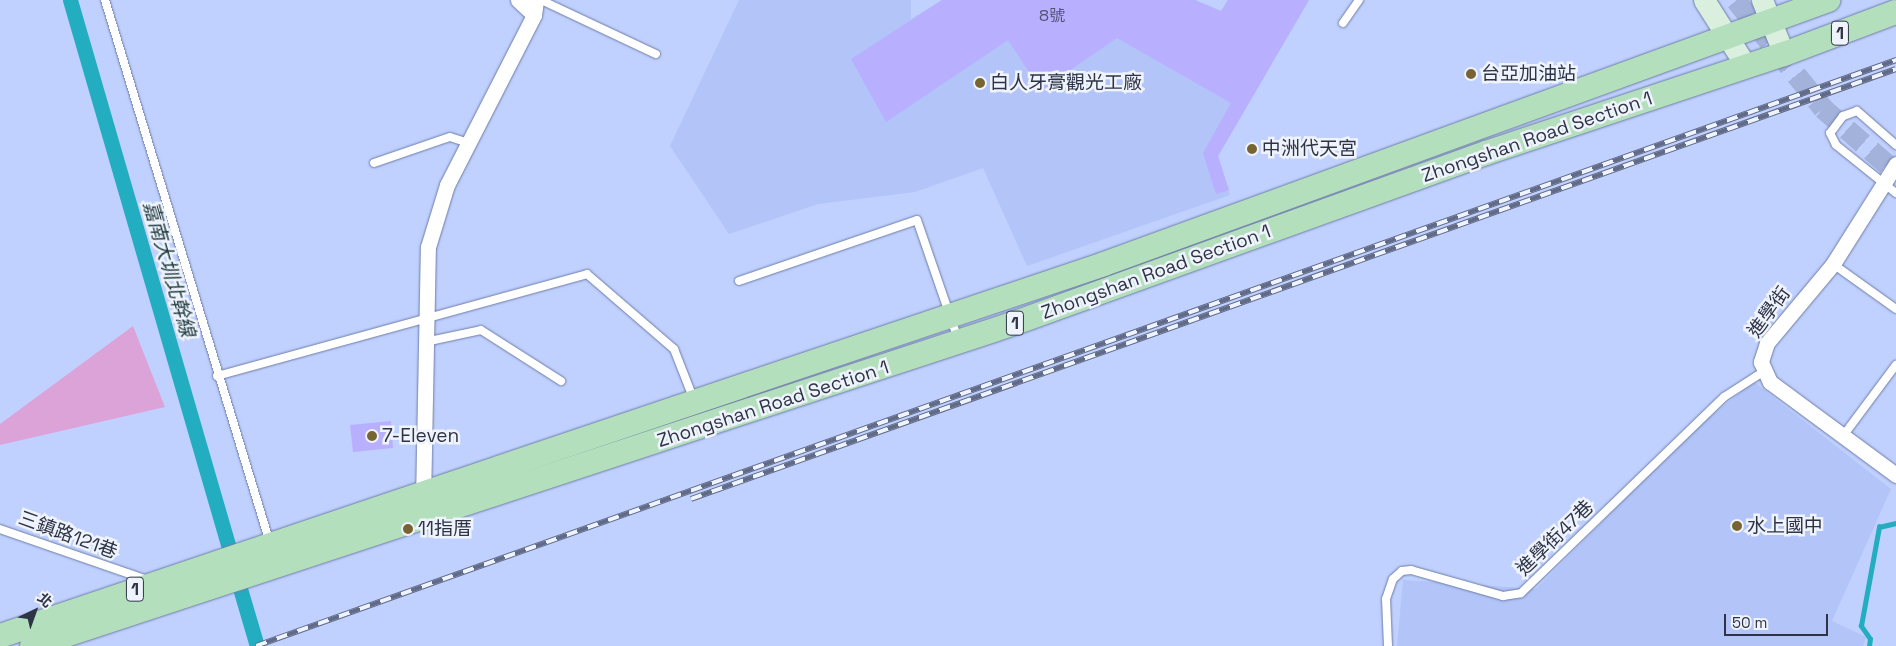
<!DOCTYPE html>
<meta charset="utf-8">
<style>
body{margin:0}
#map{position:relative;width:1896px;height:646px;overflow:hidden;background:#c0d1ff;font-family:"Space Grotesk","Noto Sans TC",sans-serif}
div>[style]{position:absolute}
.built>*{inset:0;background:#b2c4f8}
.green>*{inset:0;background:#dca3d8}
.stream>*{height:4.5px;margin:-2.25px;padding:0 2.25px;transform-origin:2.25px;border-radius:2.25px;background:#23adc0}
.canal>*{height:15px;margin:-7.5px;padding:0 7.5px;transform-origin:7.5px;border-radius:7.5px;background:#23adc0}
.building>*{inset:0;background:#b9afff}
.secondary-tunnel>*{height:21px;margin-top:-10.5px;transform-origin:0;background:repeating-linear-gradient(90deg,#a3b2da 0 21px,transparent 0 32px)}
.roads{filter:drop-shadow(0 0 1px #6e7da7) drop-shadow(0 0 1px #6e7da7)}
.service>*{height:8px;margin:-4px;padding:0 4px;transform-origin:4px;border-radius:4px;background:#fff}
.minor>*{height:15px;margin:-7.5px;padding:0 7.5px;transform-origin:7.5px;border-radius:7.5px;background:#fff}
.secondary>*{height:21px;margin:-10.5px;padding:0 10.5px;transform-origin:10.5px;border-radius:10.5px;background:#daefdd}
.primary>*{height:24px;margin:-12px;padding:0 12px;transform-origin:12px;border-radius:12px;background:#b4dfbc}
.rail>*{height:5.5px;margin-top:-2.75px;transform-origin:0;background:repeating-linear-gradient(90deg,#eff3fc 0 11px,#616b87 0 22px);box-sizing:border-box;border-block:1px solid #616b87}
.dots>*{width:14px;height:14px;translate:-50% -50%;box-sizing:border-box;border:2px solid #eff3fc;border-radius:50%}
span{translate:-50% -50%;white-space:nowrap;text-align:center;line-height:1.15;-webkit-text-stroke:5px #eff3fc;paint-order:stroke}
.number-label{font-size:16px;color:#515374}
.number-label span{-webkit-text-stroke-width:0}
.shield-label span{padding:1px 4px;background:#eff3fc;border:1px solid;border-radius:4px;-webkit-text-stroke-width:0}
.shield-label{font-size:18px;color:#2e3446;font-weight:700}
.poi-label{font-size:19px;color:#2e3446}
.left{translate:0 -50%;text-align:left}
.street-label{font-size:19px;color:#2e3446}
.water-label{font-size:20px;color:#1e3a3e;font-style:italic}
.north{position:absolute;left:10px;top:586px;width:50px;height:50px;-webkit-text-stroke:4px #eff3fc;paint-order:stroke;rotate:42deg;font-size:14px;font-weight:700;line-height:20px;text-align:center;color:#2e3446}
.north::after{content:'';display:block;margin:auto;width:18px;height:22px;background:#2e3446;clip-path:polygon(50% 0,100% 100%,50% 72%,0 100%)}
.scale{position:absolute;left:1724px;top:614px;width:104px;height:22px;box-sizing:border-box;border:2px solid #2e3446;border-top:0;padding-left:6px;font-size:15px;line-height:18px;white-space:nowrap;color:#2e3446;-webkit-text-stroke:4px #eff3fc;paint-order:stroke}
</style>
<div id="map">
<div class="built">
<i style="clip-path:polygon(739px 0,911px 0,911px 19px,942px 0,1195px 0,1221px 11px,1228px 0,1309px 0,1218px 156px,1230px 195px,1027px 266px,983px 168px,915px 192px,818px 204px,729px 234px,670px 146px)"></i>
<i style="clip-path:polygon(1754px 382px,1891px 489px,1832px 621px,1866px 637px,1863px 646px,1397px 646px,1403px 580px,1536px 589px,1692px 431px)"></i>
</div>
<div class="green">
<i style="clip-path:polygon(133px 326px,165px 407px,0 445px,0 424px)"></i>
</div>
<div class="stream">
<i style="left:1869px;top:646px;width:7px;rotate:-82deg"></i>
<i style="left:1870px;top:639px;width:16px;rotate:-125deg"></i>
<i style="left:1861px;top:626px;width:101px;rotate:-79.7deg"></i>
<i style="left:1879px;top:527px;width:17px;rotate:-13deg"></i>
</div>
<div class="canal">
<i style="left:70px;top:0;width:571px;rotate:73.82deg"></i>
<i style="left:239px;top:585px;width:64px;rotate:73.6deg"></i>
</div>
<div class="building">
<i style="clip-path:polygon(942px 0,1195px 0,1221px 11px,1228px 0,1309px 0,1218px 156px,1229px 190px,1216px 194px,1203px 153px,1231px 103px,1117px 38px,1041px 90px,1008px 40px,886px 122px,851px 59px)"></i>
<i style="clip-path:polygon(391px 421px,393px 448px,353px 452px,350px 425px)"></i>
</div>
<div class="secondary-tunnel">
<i style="left:1736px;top:0;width:139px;rotate:51.1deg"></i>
<i style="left:1823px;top:108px;width:97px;rotate:41.2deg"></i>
</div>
<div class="roads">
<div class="service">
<i style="left:105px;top:0;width:568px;rotate:73.1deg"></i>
<i style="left:541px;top:0;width:127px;rotate:25.2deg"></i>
<i style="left:1343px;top:23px;width:28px;rotate:-55deg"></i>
<i style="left:1896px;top:145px;width:52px;rotate:-138.9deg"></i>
<i style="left:1857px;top:111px;width:15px;rotate:160deg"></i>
<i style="left:1843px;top:116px;width:21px;rotate:127deg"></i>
<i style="left:1830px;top:133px;width:13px;rotate:63deg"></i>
<i style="left:1836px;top:145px;width:77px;rotate:38.7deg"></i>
<i style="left:374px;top:163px;width:80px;rotate:-18.9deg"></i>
<i style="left:450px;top:137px;width:19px;rotate:18deg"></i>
<i style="left:1833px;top:264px;width:77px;rotate:35.5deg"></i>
<i style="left:739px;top:281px;width:188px;rotate:-18.9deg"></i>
<i style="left:917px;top:220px;width:126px;rotate:71deg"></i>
<i style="left:425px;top:342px;width:57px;rotate:-12.1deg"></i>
<i style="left:481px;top:330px;width:95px;rotate:32.5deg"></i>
<i style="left:217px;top:376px;width:384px;rotate:-15.4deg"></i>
<i style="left:587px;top:274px;width:115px;rotate:40.8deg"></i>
<i style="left:674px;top:349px;width:55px;rotate:68.6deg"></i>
<i style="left:1843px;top:436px;width:89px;rotate:-53.3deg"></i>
<i style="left:0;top:529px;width:156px;rotate:19.1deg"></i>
<i style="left:1388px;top:646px;width:47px;rotate:-92.4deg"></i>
<i style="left:1386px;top:599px;width:21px;rotate:-71deg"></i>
<i style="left:1393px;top:579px;width:12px;rotate:-42deg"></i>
<i style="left:1402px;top:571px;width:9px;rotate:-6deg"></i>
<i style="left:1411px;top:570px;width:96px;rotate:15.8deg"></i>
<i style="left:1503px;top:596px;width:18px;rotate:-9deg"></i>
<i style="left:1521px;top:593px;width:282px;rotate:-44deg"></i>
<i style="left:1724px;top:397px;width:46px;rotate:-32.7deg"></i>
</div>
<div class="minor">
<i style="left:518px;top:0;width:22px;rotate:43deg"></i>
<i style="left:1896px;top:164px;width:118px;rotate:122.2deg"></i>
<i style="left:1833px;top:264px;width:103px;rotate:129.9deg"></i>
<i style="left:1767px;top:343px;width:20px;rotate:108deg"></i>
<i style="left:1761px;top:362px;width:22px;rotate:66deg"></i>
<i style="left:1770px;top:382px;width:157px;rotate:36.4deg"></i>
<i style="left:423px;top:502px;width:255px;rotate:-88.9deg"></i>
<i style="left:428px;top:247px;width:65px;rotate:-73deg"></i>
<i style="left:447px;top:185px;width:191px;rotate:-62.9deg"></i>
<i style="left:534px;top:15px;width:15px;rotate:-82deg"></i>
</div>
<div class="secondary">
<i style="left:1704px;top:0;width:78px;rotate:57.5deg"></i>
<i style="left:1762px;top:0;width:58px;rotate:67.8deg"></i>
</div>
<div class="primary">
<i style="left:0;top:636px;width:1165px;rotate:-18.62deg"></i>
<i style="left:1104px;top:264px;width:771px;rotate:-20.03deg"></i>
<i style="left:32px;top:646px;width:1035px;rotate:-18.19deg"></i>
<i style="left:1015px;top:323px;width:501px;rotate:-19.85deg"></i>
<i style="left:1486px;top:153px;width:314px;rotate:-18.4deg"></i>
<i style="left:1784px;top:54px;width:120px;rotate:-20.6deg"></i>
</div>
</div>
<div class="rail">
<i style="left:691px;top:499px;width:1279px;rotate:-19.64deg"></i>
<i style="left:256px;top:646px;width:1742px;rotate:-19.66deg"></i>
</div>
<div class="dots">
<i style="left:1471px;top:74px;background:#776432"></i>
<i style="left:980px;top:83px;background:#776432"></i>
<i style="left:1252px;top:149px;background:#776432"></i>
<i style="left:372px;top:436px;background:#776432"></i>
<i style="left:1737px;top:526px;background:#776432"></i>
<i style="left:408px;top:529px;background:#776432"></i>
</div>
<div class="number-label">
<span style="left:1052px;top:16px">8號</span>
</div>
<div class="shield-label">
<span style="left:1840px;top:33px">1</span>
<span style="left:1015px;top:323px">1</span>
<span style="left:135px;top:589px">1</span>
</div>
<div class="poi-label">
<span class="left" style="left:1481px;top:74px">台亞加油站</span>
<span class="left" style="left:990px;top:83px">白人牙膏觀光工廠</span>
<span class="left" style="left:1262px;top:149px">中洲代天宮</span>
<span class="left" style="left:382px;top:436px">7-Eleven</span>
<span class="left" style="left:1747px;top:526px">水上國中</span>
<span class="left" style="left:418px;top:529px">11指厝</span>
</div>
<div class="street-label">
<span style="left:1537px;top:137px;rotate:-19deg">Zhongshan Road Section 1</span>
<span style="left:1156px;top:272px;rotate:-20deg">Zhongshan Road Section 1</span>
<span style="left:1769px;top:312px;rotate:-54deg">進學街</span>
<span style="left:773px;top:404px;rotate:-18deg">Zhongshan Road Section 1</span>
<span style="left:68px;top:535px;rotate:20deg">三鎮路121巷</span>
<span style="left:1555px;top:538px;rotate:-44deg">進學街47巷</span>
</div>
<div class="water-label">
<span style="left:169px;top:269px;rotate:74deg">嘉南大圳北幹線</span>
</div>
<div class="north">北</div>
<div class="scale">50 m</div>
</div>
